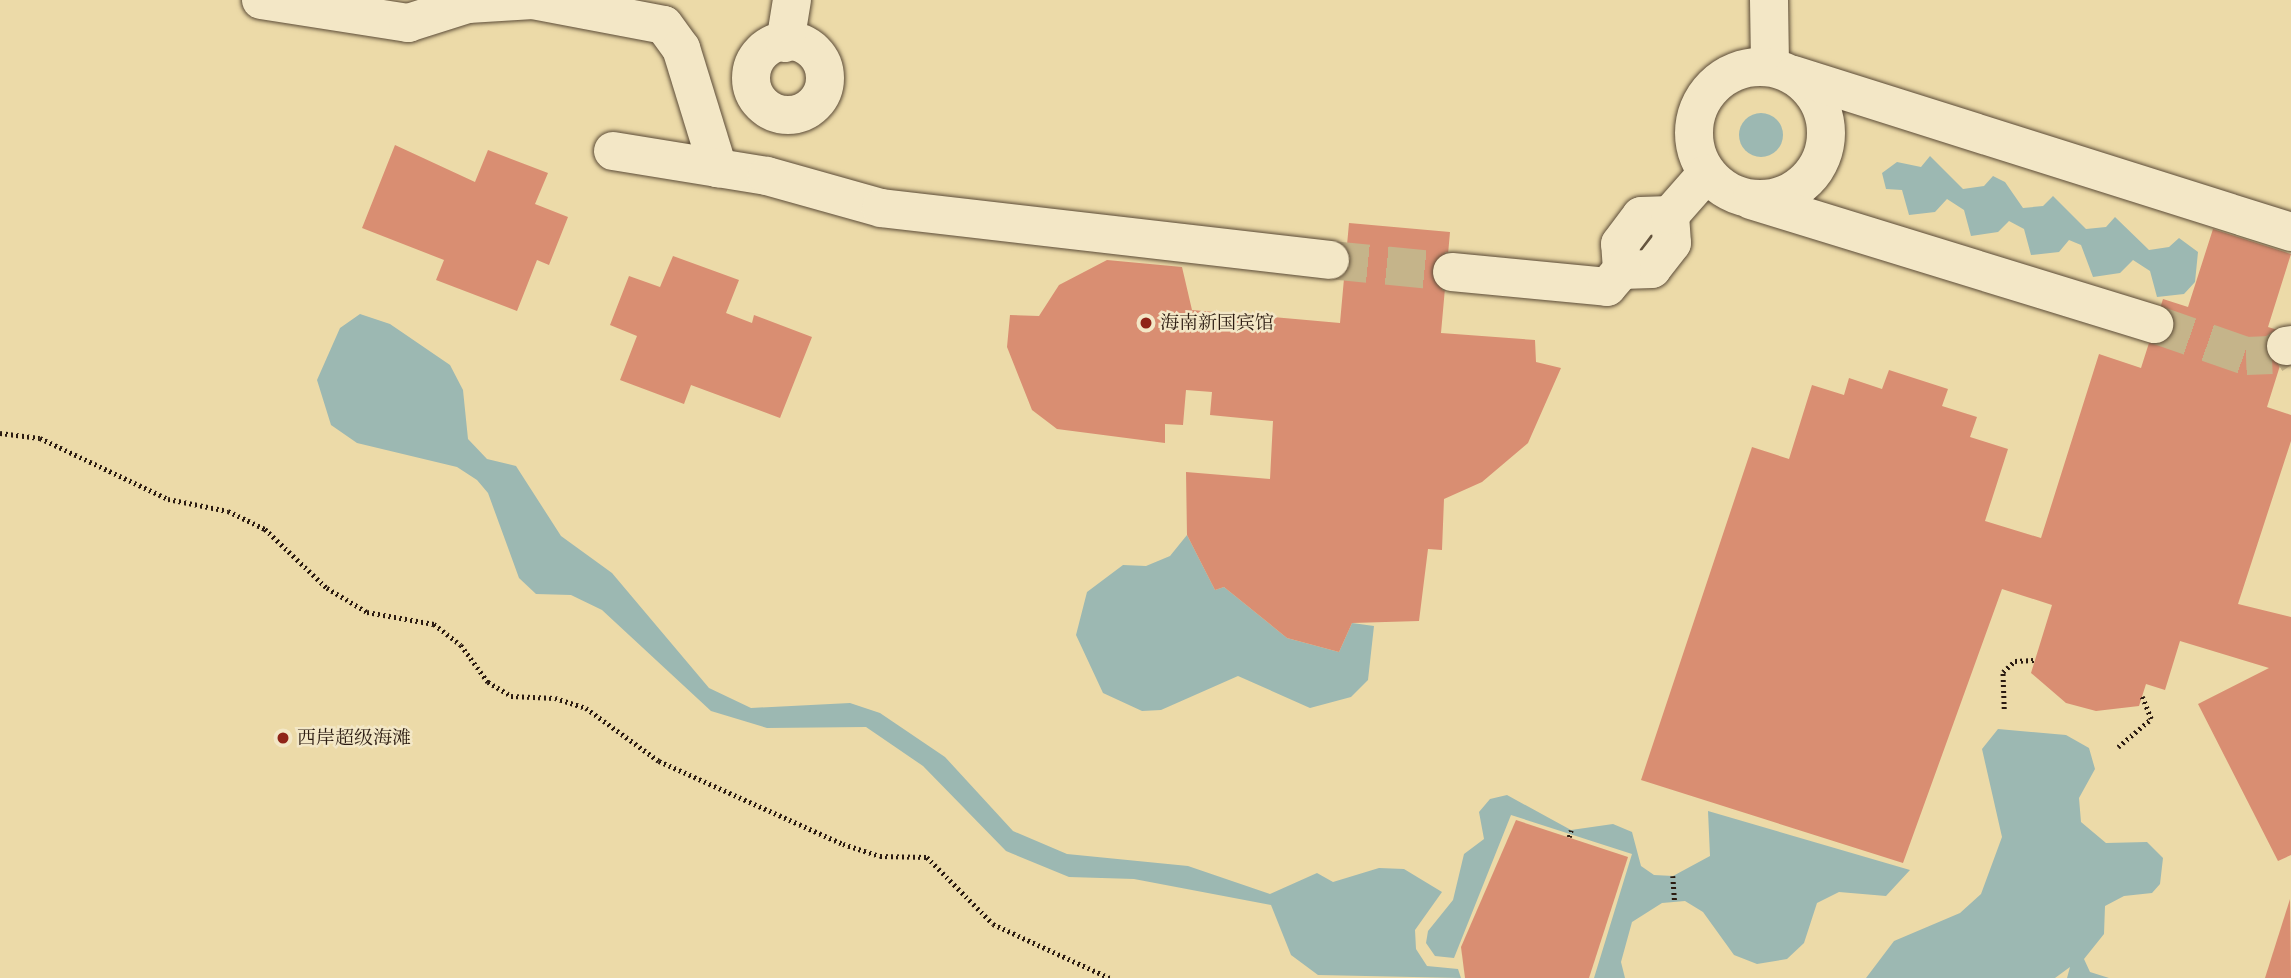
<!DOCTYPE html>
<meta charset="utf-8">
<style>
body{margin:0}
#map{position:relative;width:2291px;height:978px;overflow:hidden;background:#ecdaa8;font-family:"IM FELL Great Primer","Noto Serif SC",serif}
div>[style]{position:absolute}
.water>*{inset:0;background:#9cb8b2}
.round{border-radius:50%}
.building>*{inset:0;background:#d98e72}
.minor-tunnel>*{height:38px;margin-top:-19px;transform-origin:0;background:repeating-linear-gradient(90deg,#c5b48a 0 38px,transparent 0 57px)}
.path>*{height:4.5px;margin-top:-2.25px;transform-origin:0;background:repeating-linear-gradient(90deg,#2b1b11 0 2px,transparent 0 5.5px)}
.roads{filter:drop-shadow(0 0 2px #5b4b37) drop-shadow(0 0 2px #5b4b37)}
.minor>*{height:38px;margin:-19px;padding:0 19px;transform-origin:19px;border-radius:19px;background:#f3e7c6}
.minor>.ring{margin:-19px;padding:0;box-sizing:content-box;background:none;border:38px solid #f3e7c6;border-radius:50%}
.dots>*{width:19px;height:19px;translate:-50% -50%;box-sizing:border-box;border:4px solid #f3e7c6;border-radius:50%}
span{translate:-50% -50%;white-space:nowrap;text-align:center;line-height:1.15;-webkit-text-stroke:5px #f3e7c6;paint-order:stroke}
.poi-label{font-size:19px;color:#2b1b11}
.left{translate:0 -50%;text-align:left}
</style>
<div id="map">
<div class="water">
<i class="round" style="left:1739px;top:113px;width:44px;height:44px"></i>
<i style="clip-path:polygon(1930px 156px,1963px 189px,1984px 186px,1993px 176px,2005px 182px,2023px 208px,2043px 206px,2053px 196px,2086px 229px,2106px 227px,2115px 217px,2149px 250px,2169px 247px,2179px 238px,2198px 252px,2195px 282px,2184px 294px,2157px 297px,2150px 271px,2133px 260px,2120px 273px,2093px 277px,2081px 245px,2069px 240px,2059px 252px,2031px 255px,2024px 229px,2009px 221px,1998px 232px,1971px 236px,1964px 210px,1947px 199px,1935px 212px,1909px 215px,1902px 190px,1886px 189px,1882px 173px,1897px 162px,1921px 167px)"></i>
<i style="clip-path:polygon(360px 314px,390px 324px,450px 365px,463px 390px,468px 439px,487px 459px,516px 466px,561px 536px,612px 573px,709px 688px,751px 708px,850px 703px,880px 713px,945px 757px,1013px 831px,1067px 854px,1188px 866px,1270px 894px,1317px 873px,1333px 882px,1379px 868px,1404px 869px,1442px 892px,1415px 930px,1416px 949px,1427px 966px,1458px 969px,1461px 978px,1318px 975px,1291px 955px,1271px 905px,1134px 879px,1069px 877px,1006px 851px,923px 766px,866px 727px,767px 728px,711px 711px,602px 610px,571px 595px,536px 594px,519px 578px,488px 493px,477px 480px,457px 467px,357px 443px,331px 425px,317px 380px,340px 328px)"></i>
<i style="clip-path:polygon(1187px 535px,1215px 590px,1224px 587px,1287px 638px,1339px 652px,1352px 623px,1374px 626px,1368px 680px,1351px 697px,1310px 708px,1238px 676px,1161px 710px,1142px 711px,1103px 693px,1076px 635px,1087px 592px,1123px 565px,1146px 566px,1170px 556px)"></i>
<i style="clip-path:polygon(1998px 729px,2066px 735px,2089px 748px,2095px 769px,2079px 798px,2081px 822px,2106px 843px,2147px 842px,2163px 858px,2160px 884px,2152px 893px,2124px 896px,2105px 906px,2104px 934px,2084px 959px,2090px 972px,2109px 978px,2067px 978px,2070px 967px,2055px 978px,1866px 978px,1894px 941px,1960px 913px,1981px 894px,2002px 837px,1982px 749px)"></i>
<i style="clip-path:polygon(1507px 795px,1571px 830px,1613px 824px,1632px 832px,1641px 866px,1654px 875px,1673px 876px,1710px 856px,1708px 811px,1910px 870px,1886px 896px,1839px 892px,1817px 903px,1804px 943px,1787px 959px,1757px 964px,1734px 955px,1703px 912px,1685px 901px,1662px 903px,1632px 922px,1621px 962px,1625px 978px,1594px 978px,1632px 854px,1511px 815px,1454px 958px,1435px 956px,1426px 943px,1428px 931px,1453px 900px,1464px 854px,1484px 839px,1479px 812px,1490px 799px)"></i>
</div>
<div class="building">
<i style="clip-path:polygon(395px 145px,475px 182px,488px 150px,548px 173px,535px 204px,568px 217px,549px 265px,537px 260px,517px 311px,436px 280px,444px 260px,362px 228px)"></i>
<i style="clip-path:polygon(1349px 223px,1450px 232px,1441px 333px,1535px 340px,1536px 362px,1561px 368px,1528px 443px,1482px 482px,1444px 499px,1442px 550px,1428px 549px,1419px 621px,1352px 623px,1339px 652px,1287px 638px,1224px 587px,1215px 590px,1187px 535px,1186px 472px,1270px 479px,1273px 421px,1210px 415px,1212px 392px,1186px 390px,1183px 425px,1165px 424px,1165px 443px,1057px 429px,1032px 410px,1007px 347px,1010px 315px,1039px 316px,1059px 285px,1107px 260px,1182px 267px,1192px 310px,1340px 323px)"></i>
<i style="clip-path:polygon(2213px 229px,2291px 254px,2268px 327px,2290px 334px,2267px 407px,2291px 415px,2291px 441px,2238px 604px,2291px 617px,2291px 855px,2278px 861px,2198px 704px,2269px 668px,2180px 641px,2165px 690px,2146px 684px,2139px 706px,2096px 711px,2066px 703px,2031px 673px,2052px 605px,2002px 589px,1903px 863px,1641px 780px,1752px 447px,1789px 459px,1812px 385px,1844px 395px,1849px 378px,1882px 389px,1889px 370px,1948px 389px,1942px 406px,1977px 417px,1970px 437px,2008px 449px,1985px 521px,2041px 538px,2099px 354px,2141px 368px,2163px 299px,2188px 307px)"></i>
<i style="clip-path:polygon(673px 256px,739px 280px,726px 313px,752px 323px,754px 315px,812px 337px,780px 418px,691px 385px,684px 404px,620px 380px,637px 336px,610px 325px,629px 276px,660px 287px)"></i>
<i style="clip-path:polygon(1516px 820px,1628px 857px,1589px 978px,1465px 978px,1461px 947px)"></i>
<i style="clip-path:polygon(2290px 899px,2291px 978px,2265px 978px)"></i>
</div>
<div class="minor-tunnel">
<i style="left:1330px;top:260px;width:123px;rotate:5.6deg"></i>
<i style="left:2154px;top:324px;width:97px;rotate:19.2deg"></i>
<i style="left:2246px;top:356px;width:26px;rotate:-2deg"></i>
<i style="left:2272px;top:355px;width:17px;rotate:-33deg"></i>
</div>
<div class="path">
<i style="left:0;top:433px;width:40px;rotate:7.1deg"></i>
<i style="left:40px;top:438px;width:142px;rotate:25.5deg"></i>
<i style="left:168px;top:499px;width:61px;rotate:11.3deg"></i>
<i style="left:228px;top:511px;width:41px;rotate:25.9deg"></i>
<i style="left:265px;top:529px;width:86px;rotate:43.6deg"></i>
<i style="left:327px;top:588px;width:47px;rotate:31deg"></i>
<i style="left:367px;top:612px;width:68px;rotate:10.2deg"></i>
<i style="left:434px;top:624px;width:34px;rotate:38deg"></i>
<i style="left:461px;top:645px;width:46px;rotate:53.9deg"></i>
<i style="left:488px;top:682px;width:27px;rotate:31deg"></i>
<i style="left:511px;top:696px;width:44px;rotate:2.6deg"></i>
<i style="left:555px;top:698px;width:33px;rotate:18deg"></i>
<i style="left:586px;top:708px;width:90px;rotate:36deg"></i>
<i style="left:659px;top:761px;width:202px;rotate:24.3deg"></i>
<i style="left:843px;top:844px;width:39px;rotate:18deg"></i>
<i style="left:880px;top:856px;width:47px;rotate:1.2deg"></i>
<i style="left:927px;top:857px;width:94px;rotate:45.4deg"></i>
<i style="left:993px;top:924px;width:129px;rotate:24.8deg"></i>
<i style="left:2004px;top:709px;width:37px;rotate:-92deg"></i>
<i style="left:2003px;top:672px;width:16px;rotate:-43deg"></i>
<i style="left:2015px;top:661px;width:19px;rotate:-3deg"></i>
<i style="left:2118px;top:747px;width:43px;rotate:-40.3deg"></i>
<i style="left:2151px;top:719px;width:24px;rotate:-112deg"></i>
<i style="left:1569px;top:837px;width:7px;rotate:-74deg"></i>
<i style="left:1673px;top:876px;width:26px;rotate:86deg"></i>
</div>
<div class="roads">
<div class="minor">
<i style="left:261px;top:0;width:149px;rotate:8.9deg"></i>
<i style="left:408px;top:23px;width:63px;rotate:-17.6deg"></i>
<i style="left:468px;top:4px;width:65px;rotate:-3.5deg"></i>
<i style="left:533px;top:0;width:133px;rotate:10.8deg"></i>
<i style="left:664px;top:25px;width:29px;rotate:54deg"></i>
<i style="left:681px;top:48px;width:126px;rotate:72.9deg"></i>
<i style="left:1769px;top:0;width:67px;rotate:89.1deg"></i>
<i class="ring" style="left:751px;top:41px;width:36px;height:36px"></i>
<i style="left:785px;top:43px;width:44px;rotate:-80.8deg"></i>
<i class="ring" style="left:1694px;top:67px;width:94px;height:94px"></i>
<i style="left:1794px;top:75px;width:521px;rotate:17.53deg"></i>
<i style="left:613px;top:151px;width:156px;rotate:9.2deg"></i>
<i style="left:767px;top:176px;width:118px;rotate:15.7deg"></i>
<i style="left:881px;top:208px;width:452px;rotate:6.6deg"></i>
<i style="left:1751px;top:200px;width:422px;rotate:17.1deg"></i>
<i style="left:1670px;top:215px;width:28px;rotate:86deg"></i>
<i style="left:1672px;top:243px;width:33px;rotate:128deg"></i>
<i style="left:1652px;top:269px;width:30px;rotate:178deg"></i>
<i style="left:1622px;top:270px;width:26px;rotate:-94deg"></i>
<i style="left:1620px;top:244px;width:35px;rotate:-53deg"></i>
<i style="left:1641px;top:216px;width:29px;rotate:-2deg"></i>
<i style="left:1670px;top:215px;width:55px;rotate:-48.7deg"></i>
<i style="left:1452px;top:272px;width:156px;rotate:5.5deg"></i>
<i style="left:1607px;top:287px;width:23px;rotate:-49deg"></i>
<i style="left:2286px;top:346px;width:5px;rotate:-11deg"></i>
</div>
</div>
<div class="dots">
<i style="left:1146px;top:323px;background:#8f2418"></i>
<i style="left:283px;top:738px;background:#8f2418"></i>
</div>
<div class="poi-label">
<span class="left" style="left:1160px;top:323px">海南新国宾馆</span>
<span class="left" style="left:297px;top:738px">西岸超级海滩</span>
</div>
</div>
